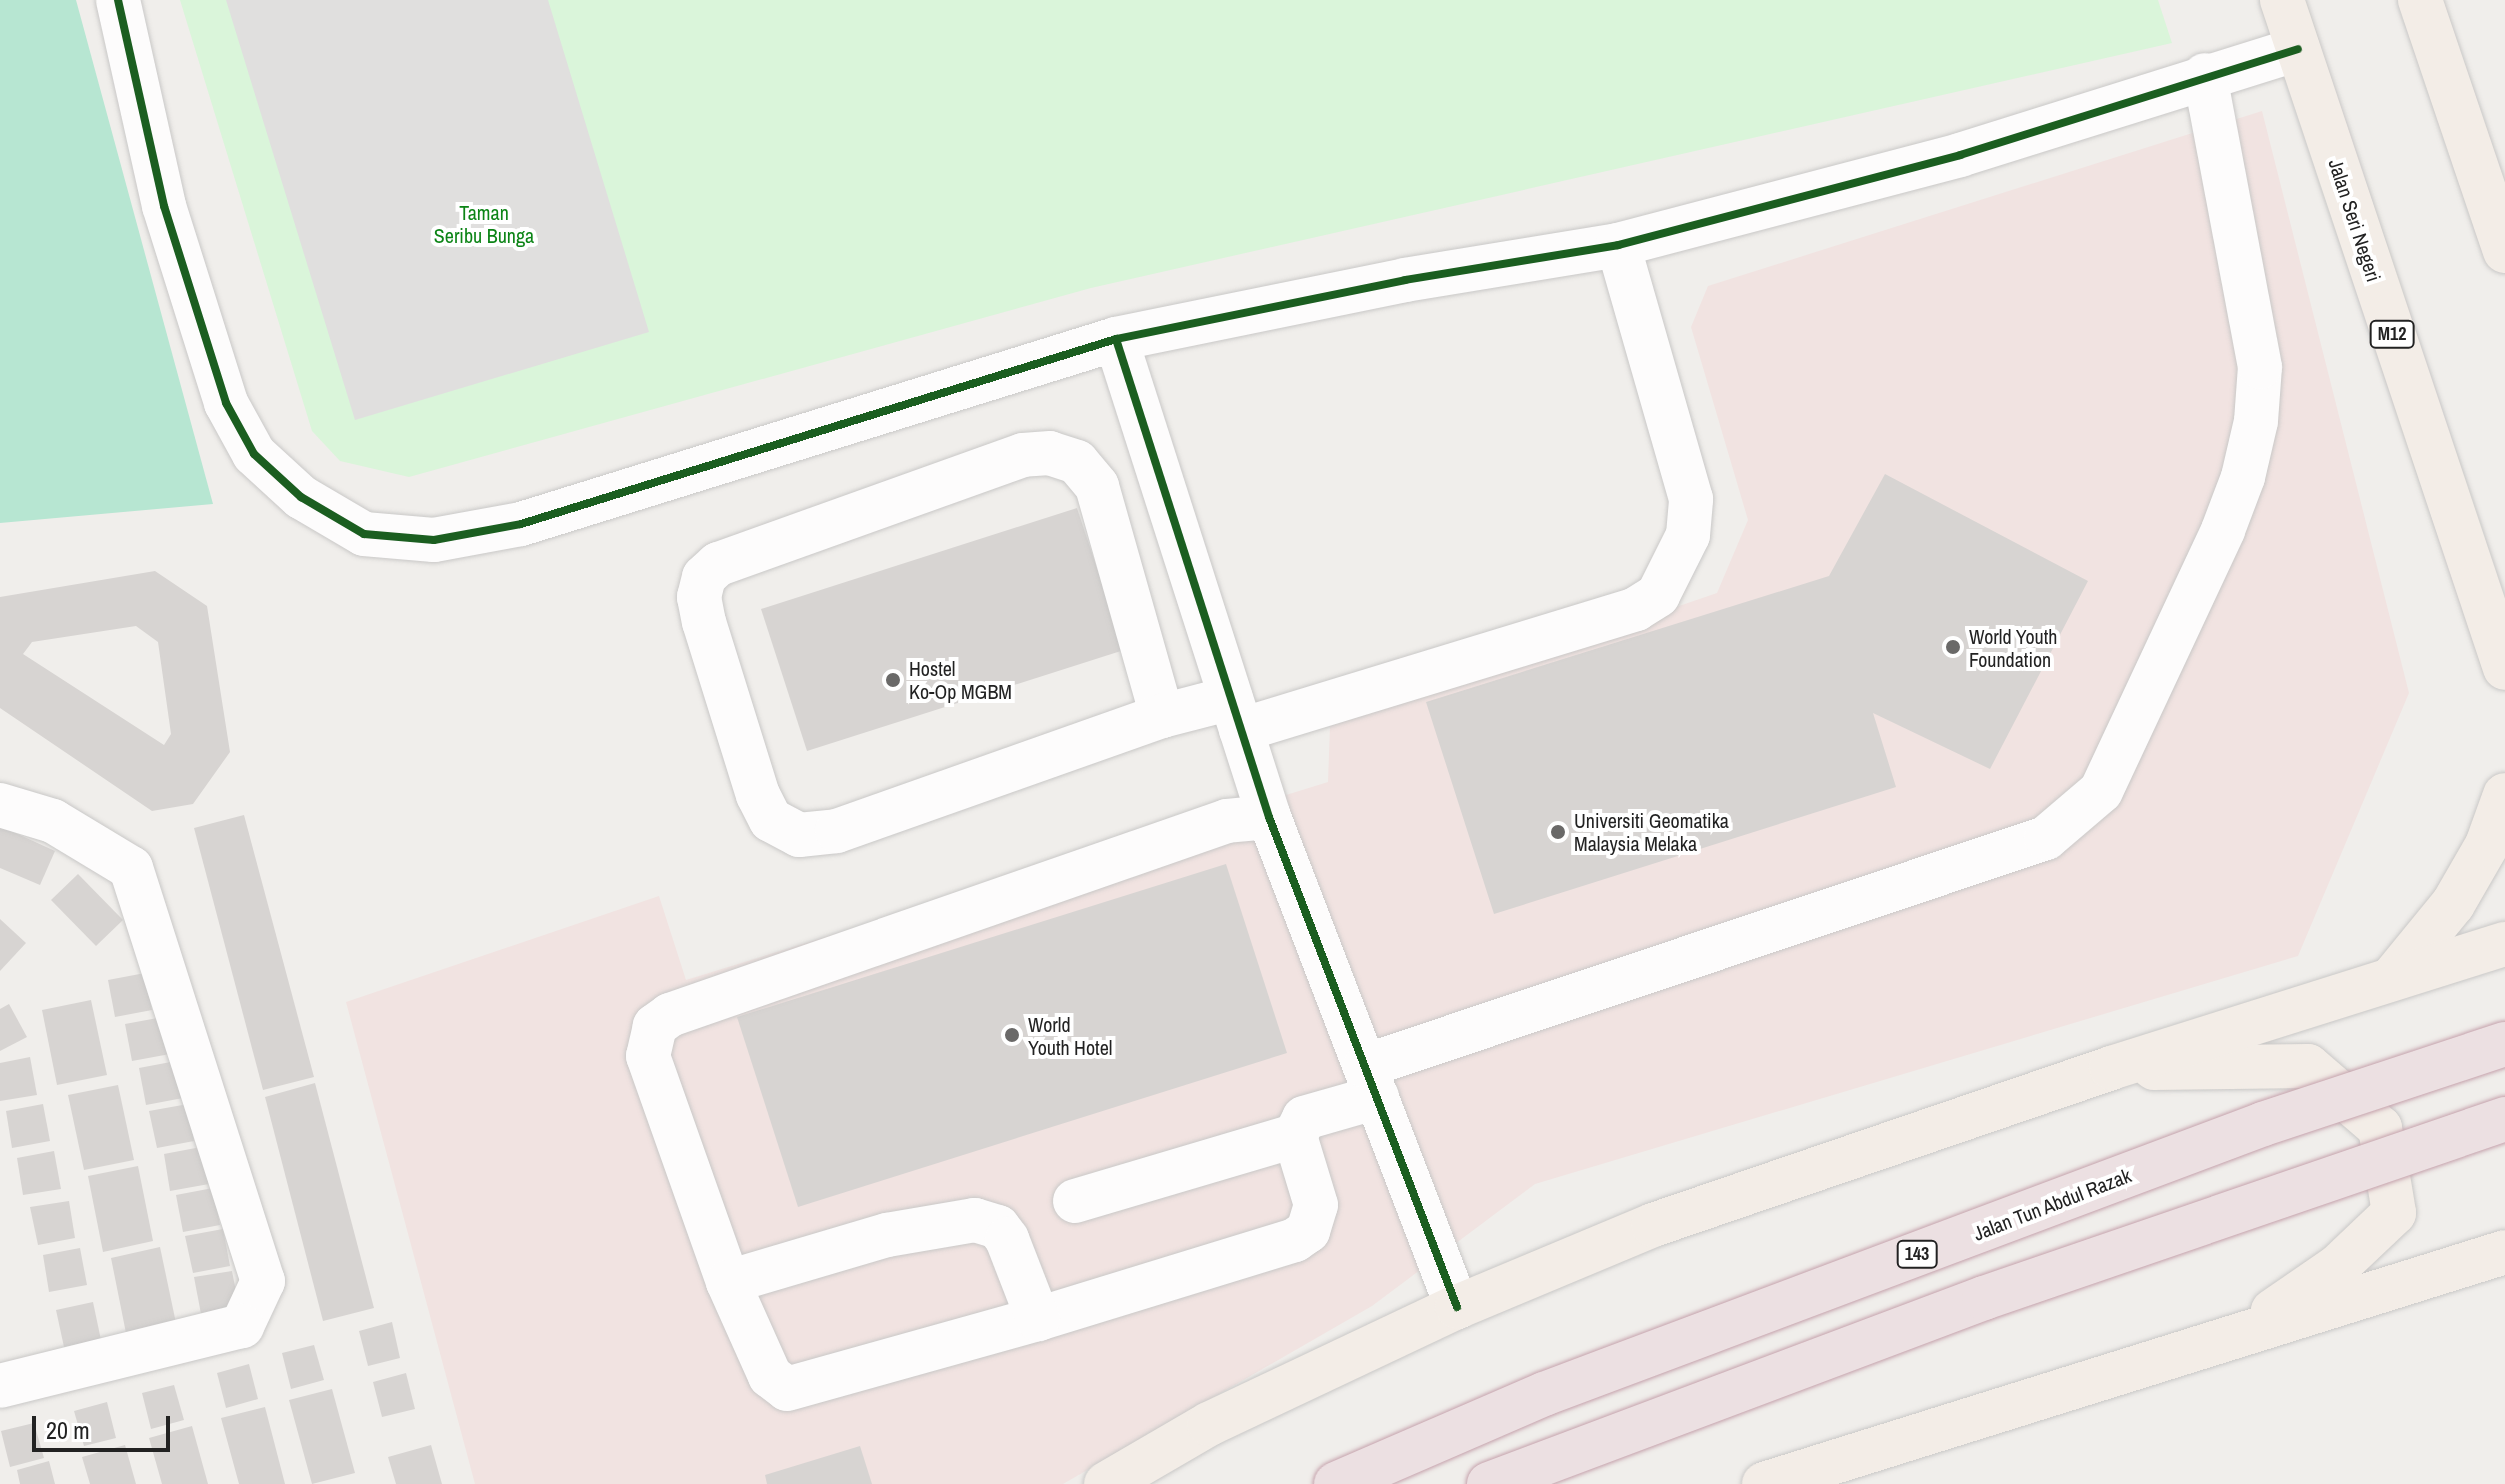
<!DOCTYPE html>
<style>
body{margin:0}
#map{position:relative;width:2505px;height:1484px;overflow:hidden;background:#f0eeeb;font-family:"Archivo Narrow",sans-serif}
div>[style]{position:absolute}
.commercial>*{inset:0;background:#f1e3e1}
.park>*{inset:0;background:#daf5da}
.pitch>*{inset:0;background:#b7e6d2}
.parking>*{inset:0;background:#e0dfde}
.building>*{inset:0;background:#d7d4d2}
.roads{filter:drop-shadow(0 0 2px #c9c8c7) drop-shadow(0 0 2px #c9c8c7)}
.minor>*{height:44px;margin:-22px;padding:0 22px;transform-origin:22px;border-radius:22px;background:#fdfcfc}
.major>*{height:44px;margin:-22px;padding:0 22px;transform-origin:22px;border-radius:22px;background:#f3ede7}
.bridges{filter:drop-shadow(0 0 2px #c5a2ac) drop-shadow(0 0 2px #c5a2ac)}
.highway-bridge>*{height:44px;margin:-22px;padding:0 22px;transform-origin:22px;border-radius:22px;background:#ece0e2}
.cycleway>*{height:8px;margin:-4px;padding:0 4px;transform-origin:4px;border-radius:4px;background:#1b5e20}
.dots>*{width:22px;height:22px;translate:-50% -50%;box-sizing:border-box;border:4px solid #fff;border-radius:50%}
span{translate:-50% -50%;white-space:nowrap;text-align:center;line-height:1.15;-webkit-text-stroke:8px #fff;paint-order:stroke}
.shield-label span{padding:2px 6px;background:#fff;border:2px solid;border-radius:6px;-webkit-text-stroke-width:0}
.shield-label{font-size:18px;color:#222;font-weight:700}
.park-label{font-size:20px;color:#0c8416}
.street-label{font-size:20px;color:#222}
.poi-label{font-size:20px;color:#222}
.left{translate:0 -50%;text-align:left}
.scale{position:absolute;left:32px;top:1416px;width:138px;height:36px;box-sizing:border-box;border:4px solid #222;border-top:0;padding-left:10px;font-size:24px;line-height:28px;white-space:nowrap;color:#222;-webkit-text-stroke:6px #fff;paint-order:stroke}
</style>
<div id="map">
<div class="commercial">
<i style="clip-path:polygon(2262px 111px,2409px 693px,2298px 956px,1535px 1184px,1372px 1306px,1063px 1484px,475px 1484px,346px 1002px,659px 896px,686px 980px,1328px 782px,1330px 726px,1717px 593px,1748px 520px,1691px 327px,1708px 286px)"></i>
</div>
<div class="park">
<i style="clip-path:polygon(180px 0,2158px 0,2172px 43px,1091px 288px,409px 477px,340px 461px,312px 431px)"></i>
</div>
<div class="pitch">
<i style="clip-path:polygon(0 0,76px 0,213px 504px,0 523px)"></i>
</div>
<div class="parking">
<i style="clip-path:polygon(226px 0,548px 0,649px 332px,355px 420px)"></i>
</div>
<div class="building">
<i style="clip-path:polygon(1885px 474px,2088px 581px,1990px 769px,1873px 713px,1896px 787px,1494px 914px,1426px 702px,1829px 576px)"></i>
<i style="clip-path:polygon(1077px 508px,1124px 650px,807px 751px,761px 609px)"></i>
<i style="clip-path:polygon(evenodd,155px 571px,207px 606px,230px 752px,193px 804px,152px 811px,0 708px,0 597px,155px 571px,136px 626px,158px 642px,171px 734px,164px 745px,23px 654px,32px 642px,136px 626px)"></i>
<i style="clip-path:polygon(244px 815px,314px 1077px,263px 1090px,194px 828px)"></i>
<i style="clip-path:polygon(0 826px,55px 851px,40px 885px,0 868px)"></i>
<i style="clip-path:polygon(1226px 864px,1287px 1053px,798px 1207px,737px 1017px)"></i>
<i style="clip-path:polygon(78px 874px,123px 920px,96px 946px,51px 900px)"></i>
<i style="clip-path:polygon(0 919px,26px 943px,0 971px)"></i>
<i style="clip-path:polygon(145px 973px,152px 1010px,115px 1017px,108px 980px)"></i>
<i style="clip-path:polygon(91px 1000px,107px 1075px,57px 1085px,42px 1010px)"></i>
<i style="clip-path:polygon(9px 1004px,27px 1037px,0 1051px,0 1009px)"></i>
<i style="clip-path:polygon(163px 1017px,170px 1054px,132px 1061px,125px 1024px)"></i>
<i style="clip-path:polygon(30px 1057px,37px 1095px,0 1101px,0 1063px)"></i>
<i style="clip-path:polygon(176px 1061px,183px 1098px,146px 1105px,139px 1068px)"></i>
<i style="clip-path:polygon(315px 1083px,374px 1308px,323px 1321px,265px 1097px)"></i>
<i style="clip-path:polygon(118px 1085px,134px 1160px,84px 1170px,68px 1095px)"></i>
<i style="clip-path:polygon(43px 1104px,50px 1141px,12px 1148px,6px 1111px)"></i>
<i style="clip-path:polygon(188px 1104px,194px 1141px,157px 1148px,149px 1111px)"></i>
<i style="clip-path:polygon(201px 1147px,209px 1184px,170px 1191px,164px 1154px)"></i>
<i style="clip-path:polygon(54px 1151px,61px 1189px,23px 1195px,17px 1158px)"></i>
<i style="clip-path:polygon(138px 1166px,153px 1241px,103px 1252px,88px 1176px)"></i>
<i style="clip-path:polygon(213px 1188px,220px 1225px,183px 1232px,176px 1195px)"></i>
<i style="clip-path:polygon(69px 1201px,75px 1238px,38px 1245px,30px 1207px)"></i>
<i style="clip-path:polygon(223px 1229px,230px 1266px,193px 1273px,185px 1236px)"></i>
<i style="clip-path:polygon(160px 1247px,176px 1323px,126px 1333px,111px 1258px)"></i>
<i style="clip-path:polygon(80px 1248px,87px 1285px,49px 1292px,43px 1255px)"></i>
<i style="clip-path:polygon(232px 1271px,239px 1307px,201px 1314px,194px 1277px)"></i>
<i style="clip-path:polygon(93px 1302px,101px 1340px,64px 1347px,56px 1310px)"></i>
<i style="clip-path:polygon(392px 1322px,400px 1358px,368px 1366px,359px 1331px)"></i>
<i style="clip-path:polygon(314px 1345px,324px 1380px,291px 1389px,282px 1353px)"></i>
<i style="clip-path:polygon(249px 1364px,258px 1399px,226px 1408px,217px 1373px)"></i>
<i style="clip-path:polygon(406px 1373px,415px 1409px,382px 1417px,373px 1382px)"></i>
<i style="clip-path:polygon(174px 1385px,184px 1420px,151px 1429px,142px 1393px)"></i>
<i style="clip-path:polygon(332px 1389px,355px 1473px,312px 1484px,289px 1400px)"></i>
<i style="clip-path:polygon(107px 1402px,116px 1438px,84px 1446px,74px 1411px)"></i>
<i style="clip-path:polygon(265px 1407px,285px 1484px,239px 1484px,221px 1418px)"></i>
<i style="clip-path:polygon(34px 1423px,44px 1458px,10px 1467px,1px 1431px)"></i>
<i style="clip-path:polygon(192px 1426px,208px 1484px,162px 1484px,149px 1438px)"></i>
<i style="clip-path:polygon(125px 1445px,136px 1484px,90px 1484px,82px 1457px)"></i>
<i style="clip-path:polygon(431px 1445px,442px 1484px,396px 1484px,388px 1457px)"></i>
<i style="clip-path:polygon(860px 1446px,872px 1484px,767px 1484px,765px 1475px)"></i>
<i style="clip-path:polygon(49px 1461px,55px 1484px,20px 1484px,17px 1470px)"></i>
</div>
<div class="roads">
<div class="minor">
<i style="left:118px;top:0;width:211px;rotate:77.4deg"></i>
<i style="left:164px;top:206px;width:207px;rotate:72.5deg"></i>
<i style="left:226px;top:403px;width:58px;rotate:61.2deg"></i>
<i style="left:254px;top:454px;width:64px;rotate:42.5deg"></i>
<i style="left:301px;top:497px;width:73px;rotate:30.4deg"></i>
<i style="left:364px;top:534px;width:70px;rotate:4.9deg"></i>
<i style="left:434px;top:540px;width:88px;rotate:-10.4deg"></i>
<i style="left:521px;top:524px;width:623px;rotate:-17.27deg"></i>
<i style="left:1116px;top:339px;width:295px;rotate:-11.5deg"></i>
<i style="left:1405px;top:280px;width:216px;rotate:-9.3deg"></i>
<i style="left:1618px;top:245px;width:354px;rotate:-14.7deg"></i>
<i style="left:1960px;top:155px;width:354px;rotate:-17.4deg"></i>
<i style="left:1116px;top:339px;width:502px;rotate:72.25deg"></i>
<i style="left:1269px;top:817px;width:525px;rotate:69.01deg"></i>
<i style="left:1162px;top:716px;width:239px;rotate:-105.8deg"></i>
<i style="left:1097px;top:486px;width:31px;rotate:-130deg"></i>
<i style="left:1077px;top:462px;width:28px;rotate:-162deg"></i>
<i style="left:1050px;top:453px;width:27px;rotate:176deg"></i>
<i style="left:1023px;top:455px;width:324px;rotate:160.3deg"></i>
<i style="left:718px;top:564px;width:19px;rotate:137deg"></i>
<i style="left:704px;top:577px;width:21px;rotate:104deg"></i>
<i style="left:699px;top:597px;width:25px;rotate:79deg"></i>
<i style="left:704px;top:622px;width:181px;rotate:72.7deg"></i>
<i style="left:758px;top:795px;width:28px;rotate:63deg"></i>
<i style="left:771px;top:820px;width:32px;rotate:28deg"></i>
<i style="left:799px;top:835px;width:38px;rotate:-6deg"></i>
<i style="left:837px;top:831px;width:345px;rotate:-19.5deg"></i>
<i style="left:1162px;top:716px;width:71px;rotate:-14.6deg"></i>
<i style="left:1241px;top:730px;width:413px;rotate:-17deg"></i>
<i style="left:1636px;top:609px;width:26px;rotate:-32deg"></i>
<i style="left:1658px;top:595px;width:67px;rotate:-63.4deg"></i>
<i style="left:1688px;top:535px;width:36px;rotate:-85deg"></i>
<i style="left:1691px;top:499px;width:264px;rotate:-106deg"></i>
<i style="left:0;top:805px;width:55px;rotate:16.8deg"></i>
<i style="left:53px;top:821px;width:91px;rotate:31.1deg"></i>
<i style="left:131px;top:868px;width:434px;rotate:72.3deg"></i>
<i style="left:263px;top:1281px;width:50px;rotate:115deg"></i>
<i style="left:242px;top:1326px;width:249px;rotate:166.1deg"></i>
<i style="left:1269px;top:817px;width:42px;rotate:174.6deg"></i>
<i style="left:1227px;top:821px;width:590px;rotate:160.8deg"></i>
<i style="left:670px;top:1015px;width:19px;rotate:144deg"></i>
<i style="left:655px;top:1026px;width:31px;rotate:103deg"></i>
<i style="left:648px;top:1056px;width:240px;rotate:70.5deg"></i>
<i style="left:728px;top:1282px;width:103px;rotate:65.9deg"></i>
<i style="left:770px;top:1376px;width:21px;rotate:37deg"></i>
<i style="left:787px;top:1389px;width:261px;rotate:-15.6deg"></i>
<i style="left:1038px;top:1319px;width:269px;rotate:-17.1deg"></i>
<i style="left:1295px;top:1240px;width:16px;rotate:-35deg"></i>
<i style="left:1308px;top:1231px;width:27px;rotate:-73deg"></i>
<i style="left:1316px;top:1205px;width:72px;rotate:-106.9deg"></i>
<i style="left:1295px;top:1136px;width:20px;rotate:-63deg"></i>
<i style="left:1304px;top:1118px;width:76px;rotate:-16deg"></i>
<i style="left:1365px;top:1066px;width:718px;rotate:-18.51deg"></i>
<i style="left:2046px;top:838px;width:72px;rotate:-40.5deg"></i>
<i style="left:2101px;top:791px;width:288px;rotate:-64.9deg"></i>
<i style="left:2223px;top:530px;width:57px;rotate:-69.3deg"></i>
<i style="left:2243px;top:477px;width:57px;rotate:-76.9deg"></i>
<i style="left:2256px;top:421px;width:54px;rotate:-85.8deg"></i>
<i style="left:2260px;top:367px;width:297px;rotate:-100.7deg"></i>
<i style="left:1075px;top:1201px;width:229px;rotate:-16.5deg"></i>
<i style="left:728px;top:1282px;width:166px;rotate:-16.5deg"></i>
<i style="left:887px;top:1235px;width:89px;rotate:-9.7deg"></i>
<i style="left:975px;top:1220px;width:24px;rotate:17deg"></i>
<i style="left:998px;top:1227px;width:15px;rotate:53deg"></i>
<i style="left:1007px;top:1239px;width:86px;rotate:68.8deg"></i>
</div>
<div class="major">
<i style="left:2282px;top:0;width:704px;rotate:71.54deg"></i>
<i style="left:2420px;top:0;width:265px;rotate:71.3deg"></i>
<i style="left:2394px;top:976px;width:93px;rotate:-50.7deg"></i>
<i style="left:2453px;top:904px;width:68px;rotate:-60deg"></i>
<i style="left:2487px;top:845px;width:53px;rotate:-70.2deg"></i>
<i style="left:2154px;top:1068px;width:154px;rotate:-0.7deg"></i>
<i style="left:2308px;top:1066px;width:95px;rotate:40.7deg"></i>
<i style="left:2380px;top:1128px;width:86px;rotate:80.6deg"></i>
<i style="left:2394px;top:1213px;width:79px;rotate:136.5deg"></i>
<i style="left:2337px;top:1267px;width:78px;rotate:145.5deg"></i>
<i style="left:1106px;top:1484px;width:119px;rotate:-30.2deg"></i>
<i style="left:1209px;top:1424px;width:274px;rotate:-25.3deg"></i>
<i style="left:1457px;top:1307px;width:212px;rotate:-22.7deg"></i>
<i style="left:1653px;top:1225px;width:484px;rotate:-18.9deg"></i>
<i style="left:2111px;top:1068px;width:413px;rotate:-17.5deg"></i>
<i style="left:1764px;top:1484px;width:776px;rotate:-17.38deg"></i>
</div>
</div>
<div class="bridges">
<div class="highway-bridge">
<i style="left:1336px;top:1484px;width:227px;rotate:-23.4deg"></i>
<i style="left:1544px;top:1394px;width:768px;rotate:-20.58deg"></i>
<i style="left:2263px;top:1124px;width:255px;rotate:-18.3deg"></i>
<i style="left:1489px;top:1484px;width:529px;rotate:-20.59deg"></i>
<i style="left:1984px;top:1298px;width:551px;rotate:-18.96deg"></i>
</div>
</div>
<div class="cycleway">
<i style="left:118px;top:0;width:211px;rotate:77.4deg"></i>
<i style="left:164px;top:206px;width:207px;rotate:72.5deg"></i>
<i style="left:226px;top:403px;width:58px;rotate:61.2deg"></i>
<i style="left:254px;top:454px;width:64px;rotate:42.5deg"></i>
<i style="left:301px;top:497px;width:73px;rotate:30.4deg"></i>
<i style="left:364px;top:534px;width:70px;rotate:4.9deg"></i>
<i style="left:434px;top:540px;width:88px;rotate:-10.4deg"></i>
<i style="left:521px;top:524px;width:623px;rotate:-17.27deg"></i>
<i style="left:1116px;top:339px;width:295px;rotate:-11.5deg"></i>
<i style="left:1405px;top:280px;width:216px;rotate:-9.3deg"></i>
<i style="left:1618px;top:245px;width:354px;rotate:-14.7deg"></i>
<i style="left:1960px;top:155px;width:354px;rotate:-17.4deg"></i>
<i style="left:1116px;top:339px;width:502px;rotate:72.25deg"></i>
<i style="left:1269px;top:817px;width:525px;rotate:69.01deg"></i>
</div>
<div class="dots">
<i style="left:1953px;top:647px;background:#6a6968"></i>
<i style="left:893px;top:680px;background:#6a6968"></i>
<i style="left:1558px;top:832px;background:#6a6968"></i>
<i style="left:1012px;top:1035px;background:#6a6968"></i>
</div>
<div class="shield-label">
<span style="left:2392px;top:334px">M12</span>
<span style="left:1917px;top:1254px">143</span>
</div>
<div class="park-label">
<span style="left:484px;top:224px">Taman<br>Seribu Bunga</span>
</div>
<div class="street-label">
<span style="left:2355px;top:220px;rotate:72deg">Jalan Seri Negeri</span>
<span style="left:2052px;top:1204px;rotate:-21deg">Jalan Tun Abdul Razak</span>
</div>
<div class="poi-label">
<span class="left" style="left:1969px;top:648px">World Youth<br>Foundation</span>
<span class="left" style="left:909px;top:680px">Hostel<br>Ko-Op MGBM</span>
<span class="left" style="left:1574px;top:832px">Universiti Geomatika<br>Malaysia Melaka</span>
<span class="left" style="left:1028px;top:1036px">World<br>Youth Hotel</span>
</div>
<div class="scale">20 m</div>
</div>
